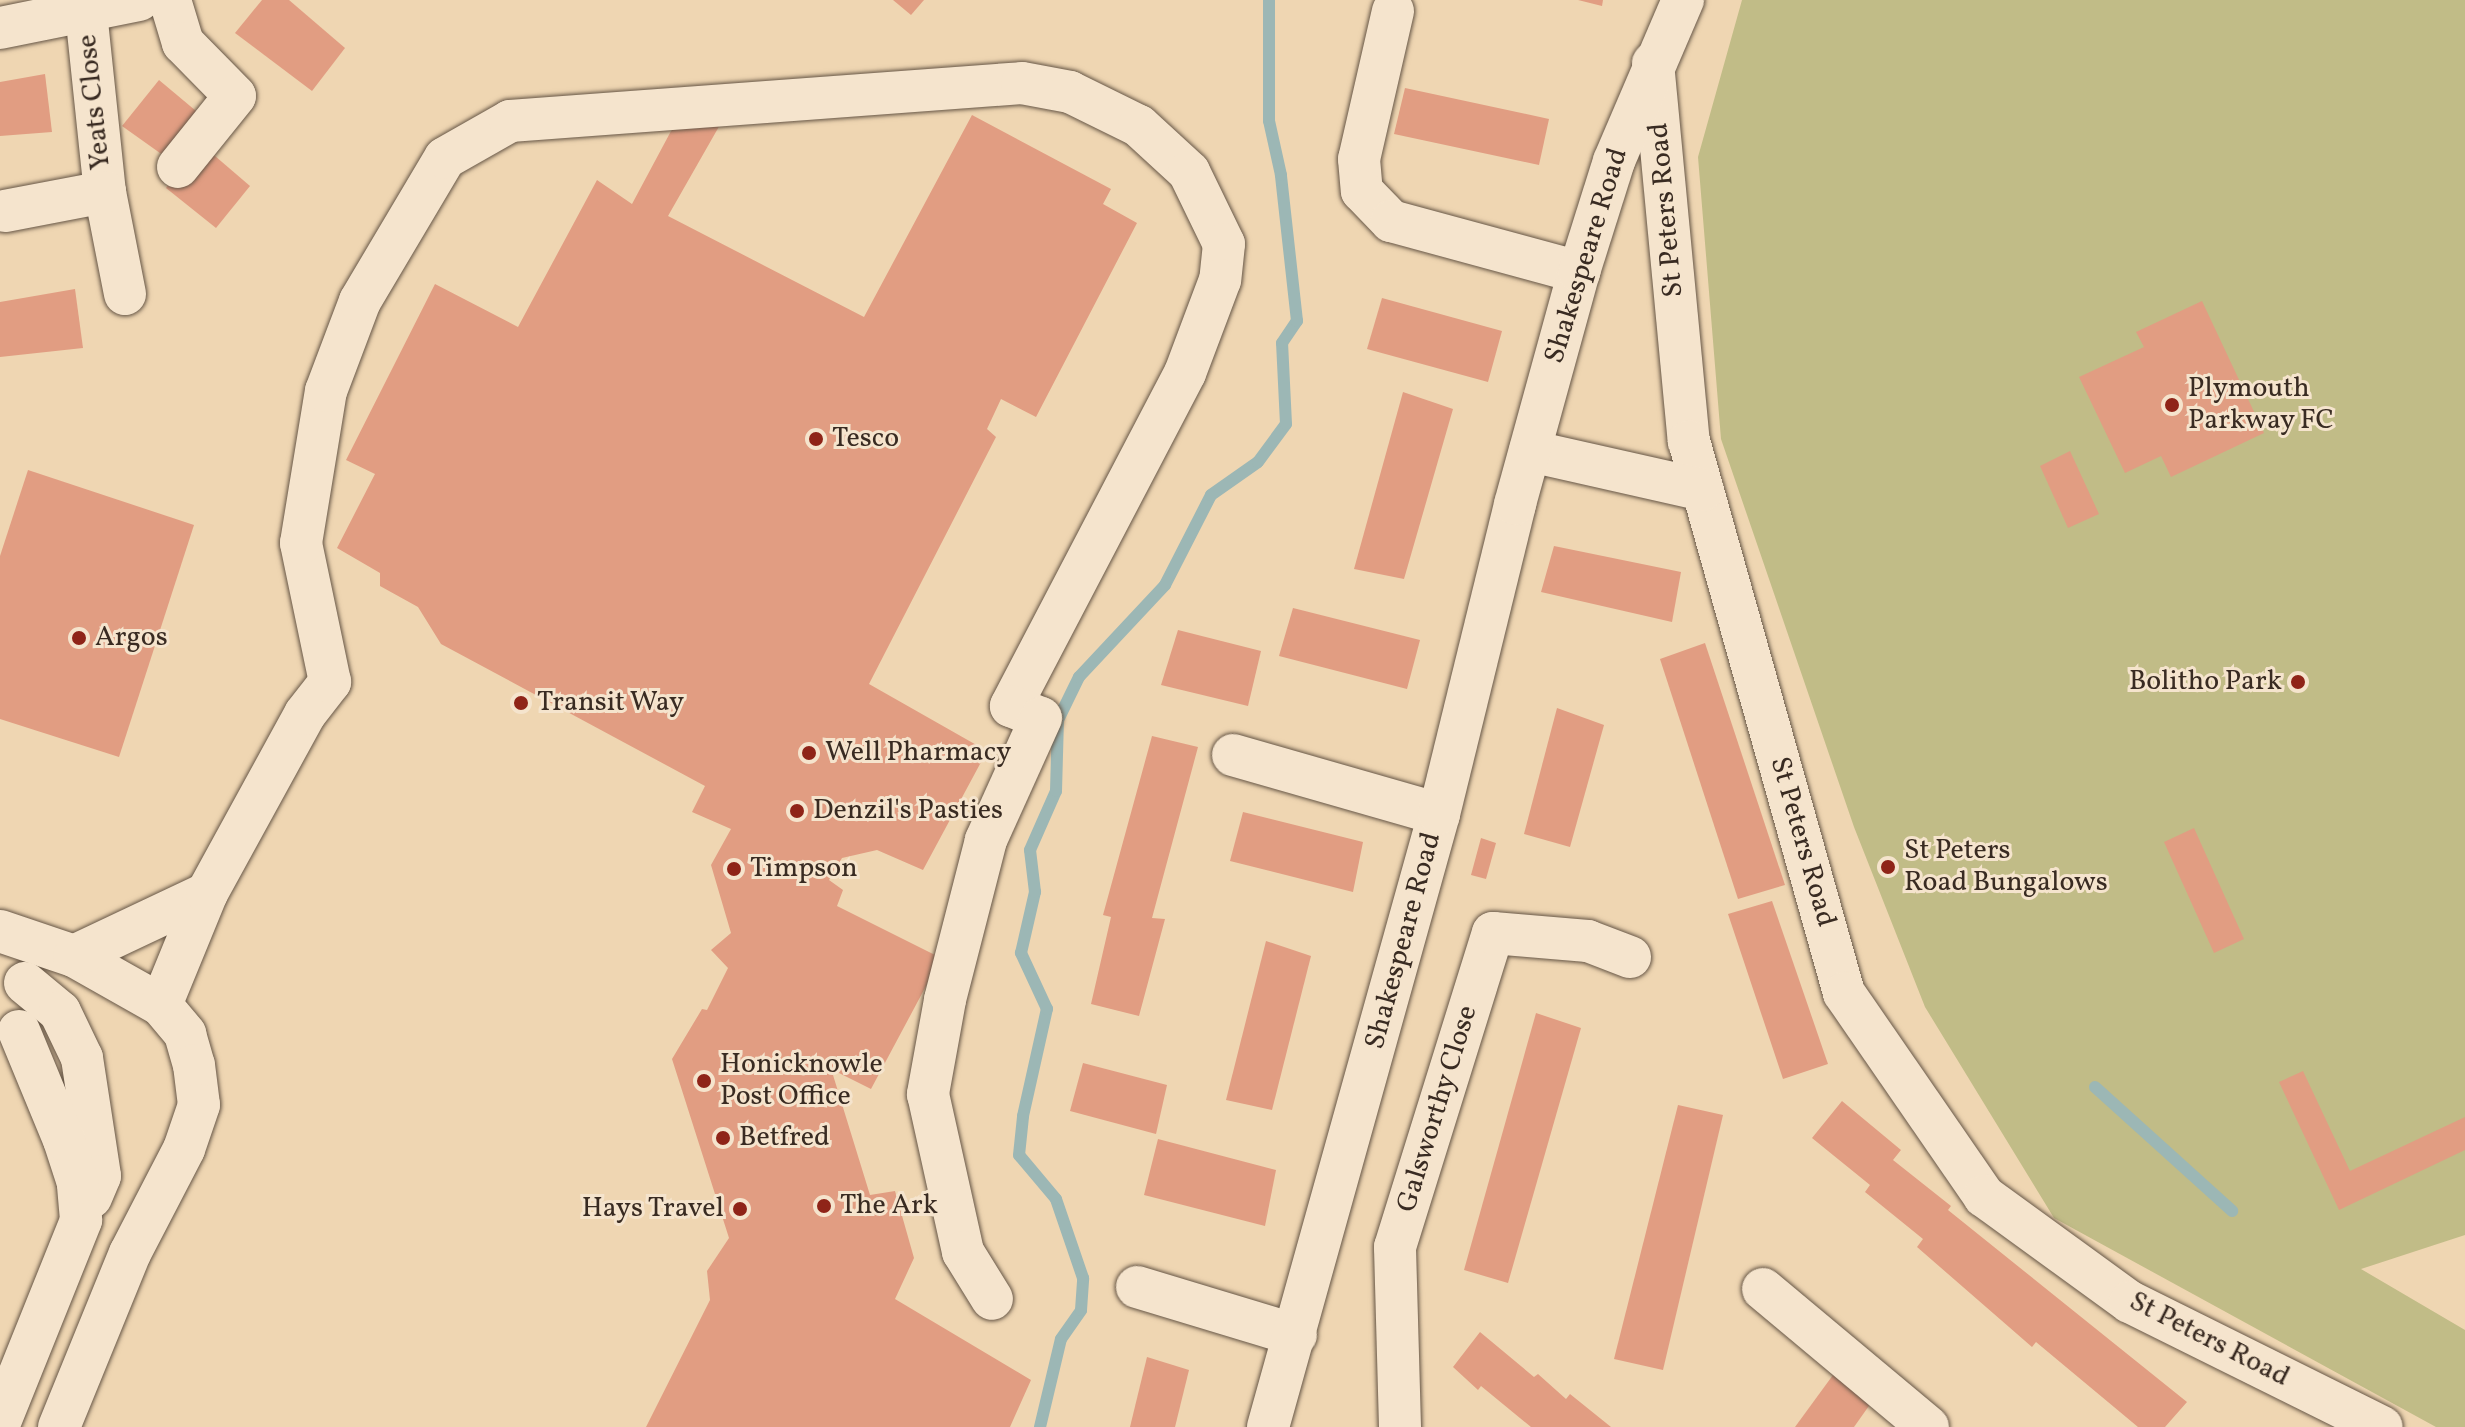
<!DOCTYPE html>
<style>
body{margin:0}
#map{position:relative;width:2465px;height:1427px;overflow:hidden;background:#efd6b2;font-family:Vollkorn,serif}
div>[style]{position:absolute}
.green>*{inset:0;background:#c1bc87}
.stream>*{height:12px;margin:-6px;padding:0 6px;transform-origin:6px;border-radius:6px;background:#9cb7b5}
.building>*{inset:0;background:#e19d82}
.roads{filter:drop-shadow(0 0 2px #665646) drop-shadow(0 0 2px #665646)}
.minor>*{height:42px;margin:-21px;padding:0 21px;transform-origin:21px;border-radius:21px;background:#f5e4cd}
.dots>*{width:22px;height:22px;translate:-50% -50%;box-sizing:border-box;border:4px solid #f5e4cd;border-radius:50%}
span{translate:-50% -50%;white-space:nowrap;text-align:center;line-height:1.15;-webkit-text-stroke:6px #f5e4cd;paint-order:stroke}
.street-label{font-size:28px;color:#392b22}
.poi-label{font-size:28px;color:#392b22}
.left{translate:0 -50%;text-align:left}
.right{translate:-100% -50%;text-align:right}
</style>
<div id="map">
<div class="green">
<i style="clip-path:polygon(1742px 0,2465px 0,2465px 1235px,2361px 1269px,2465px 1330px,2465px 1427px,2436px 1427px,2054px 1218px,1925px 1007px,1854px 827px,1721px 439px,1698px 157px)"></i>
</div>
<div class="stream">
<i style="left:2095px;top:1087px;width:185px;rotate:42.1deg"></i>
<i style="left:1040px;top:1427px;width:90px;rotate:-76.6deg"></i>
<i style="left:1061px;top:1339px;width:35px;rotate:-55deg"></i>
<i style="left:1081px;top:1310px;width:32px;rotate:-86deg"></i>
<i style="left:1083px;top:1278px;width:83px;rotate:-108.9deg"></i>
<i style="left:1056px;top:1199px;width:57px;rotate:-130.1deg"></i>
<i style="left:1019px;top:1155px;width:39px;rotate:-84deg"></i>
<i style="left:1023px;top:1116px;width:110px;rotate:-77.4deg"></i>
<i style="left:1047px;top:1009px;width:62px;rotate:-114.9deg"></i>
<i style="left:1021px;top:953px;width:63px;rotate:-77.1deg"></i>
<i style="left:1035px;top:892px;width:42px;rotate:-96.8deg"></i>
<i style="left:1030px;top:850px;width:64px;rotate:-66.2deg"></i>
<i style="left:1056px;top:791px;width:71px;rotate:-88.4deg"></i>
<i style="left:1058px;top:720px;width:48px;rotate:-64deg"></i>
<i style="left:1079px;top:677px;width:126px;rotate:-46.9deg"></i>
<i style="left:1165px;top:585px;width:101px;rotate:-62.9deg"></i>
<i style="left:1211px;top:495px;width:57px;rotate:-35.1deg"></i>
<i style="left:1258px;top:462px;width:47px;rotate:-53.6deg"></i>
<i style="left:1286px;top:424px;width:81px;rotate:-92.8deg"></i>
<i style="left:1282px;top:343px;width:27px;rotate:-56deg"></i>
<i style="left:1297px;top:321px;width:147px;rotate:-96.3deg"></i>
<i style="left:1281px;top:175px;width:55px;rotate:-102.5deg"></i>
<i style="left:1269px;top:121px;width:121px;rotate:-90deg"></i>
</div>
<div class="building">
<i style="clip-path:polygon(262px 0,289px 0,345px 48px,312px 91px,235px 33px)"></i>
<i style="clip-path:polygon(893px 0,924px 0,911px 15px)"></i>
<i style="clip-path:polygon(1578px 0,1603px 0,1602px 6px)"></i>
<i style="clip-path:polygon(45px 74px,52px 132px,0 136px,0 82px)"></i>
<i style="clip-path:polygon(159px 80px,208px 121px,174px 163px,122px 126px)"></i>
<i style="clip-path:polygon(1405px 88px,1549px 119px,1539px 165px,1394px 134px)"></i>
<i style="clip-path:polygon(972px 115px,1111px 189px,1103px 204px,1137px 223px,1036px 417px,1001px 399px,987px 429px,996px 437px,869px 684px,987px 751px,923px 870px,877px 850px,842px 858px,829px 880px,843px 890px,837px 906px,941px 958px,871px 1089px,837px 1072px,833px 1075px,870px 1195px,895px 1191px,914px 1258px,895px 1299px,1031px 1380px,1010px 1427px,646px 1427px,710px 1300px,707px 1271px,729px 1238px,672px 1059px,702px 1009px,707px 1010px,728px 968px,711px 950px,731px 933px,711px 865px,731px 829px,692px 812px,705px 786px,441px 644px,418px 607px,380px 586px,380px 573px,337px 548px,375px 474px,346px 460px,435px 284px,518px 327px,597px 180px,632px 204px,678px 118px,725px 116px,668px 216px,864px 317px)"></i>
<i style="clip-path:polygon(201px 144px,250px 186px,216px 228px,166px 188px)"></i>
<i style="clip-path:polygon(75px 289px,83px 348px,0 357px,0 302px)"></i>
<i style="clip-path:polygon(1382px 298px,1502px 331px,1488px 382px,1367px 349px)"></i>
<i style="clip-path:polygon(2202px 301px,2264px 433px,2171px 477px,2161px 456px,2125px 473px,2079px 377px,2144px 347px,2136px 332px)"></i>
<i style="clip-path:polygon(1403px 392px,1453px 409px,1404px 579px,1354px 569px)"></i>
<i style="clip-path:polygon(2070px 451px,2099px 514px,2068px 528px,2040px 466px)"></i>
<i style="clip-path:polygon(28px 470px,194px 525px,119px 757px,0 719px,0 556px)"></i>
<i style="clip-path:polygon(1554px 546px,1681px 572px,1672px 622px,1541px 592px)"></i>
<i style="clip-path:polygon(1293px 608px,1420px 640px,1407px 689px,1279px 656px)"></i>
<i style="clip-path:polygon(1178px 630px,1261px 651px,1248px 706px,1161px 685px)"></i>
<i style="clip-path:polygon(1705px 643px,1785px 885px,1738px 899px,1660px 659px)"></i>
<i style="clip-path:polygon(1557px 708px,1604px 725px,1570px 847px,1524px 834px)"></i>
<i style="clip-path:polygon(1152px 736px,1198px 747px,1152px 918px,1165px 919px,1139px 1016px,1091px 1004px,1111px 917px,1103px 915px)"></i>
<i style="clip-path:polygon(1243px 812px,1363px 842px,1353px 892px,1230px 861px)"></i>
<i style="clip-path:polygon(2194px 828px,2244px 939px,2214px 953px,2164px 842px)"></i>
<i style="clip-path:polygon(1481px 838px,1496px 843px,1486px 879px,1471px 875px)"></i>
<i style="clip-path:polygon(1772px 901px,1828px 1064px,1783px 1079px,1728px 914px)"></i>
<i style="clip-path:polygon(1266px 941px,1311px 956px,1272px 1110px,1226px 1100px)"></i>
<i style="clip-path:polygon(1536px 1013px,1581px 1028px,1508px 1283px,1464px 1270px)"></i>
<i style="clip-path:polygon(1083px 1063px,1167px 1085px,1156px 1134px,1070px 1111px)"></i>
<i style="clip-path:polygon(2303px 1071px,2350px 1171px,2465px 1117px,2465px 1150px,2339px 1210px,2279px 1082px)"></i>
<i style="clip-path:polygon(1842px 1101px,1901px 1150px,1893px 1160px,1951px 1206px,1948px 1210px,2187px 1402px,2165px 1427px,2138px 1427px,2036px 1342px,2032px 1347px,1917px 1247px,1923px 1239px,1865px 1192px,1870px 1185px,1812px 1138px)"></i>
<i style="clip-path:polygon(1678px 1105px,1723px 1115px,1663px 1370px,1614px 1359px)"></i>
<i style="clip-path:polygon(1158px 1139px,1276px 1170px,1265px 1226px,1144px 1195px)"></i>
<i style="clip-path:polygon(1480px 1332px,1534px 1377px,1538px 1374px,1566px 1399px,1570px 1394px,1611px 1427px,1531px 1427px,1481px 1386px,1478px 1390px,1453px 1367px)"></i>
<i style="clip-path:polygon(1147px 1357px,1189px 1370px,1175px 1427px,1130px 1427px)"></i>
<i style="clip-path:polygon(1833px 1375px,1871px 1403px,1854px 1427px,1795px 1427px)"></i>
</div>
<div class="roads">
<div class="minor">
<i style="left:170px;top:0;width:45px;rotate:73.2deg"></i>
<i style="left:183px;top:43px;width:74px;rotate:45.5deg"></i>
<i style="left:235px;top:96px;width:91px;rotate:128.8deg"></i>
<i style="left:1393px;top:11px;width:152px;rotate:102.9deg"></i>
<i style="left:1359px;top:159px;width:32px;rotate:85deg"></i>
<i style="left:1362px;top:191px;width:42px;rotate:46deg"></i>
<i style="left:1391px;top:221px;width:195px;rotate:15.2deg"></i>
<i style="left:86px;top:12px;width:181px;rotate:84deg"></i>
<i style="left:105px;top:192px;width:104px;rotate:78.9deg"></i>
<i style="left:0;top:28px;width:142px;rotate:-11.4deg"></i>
<i style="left:1653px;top:63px;width:380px;rotate:84.6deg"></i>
<i style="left:1689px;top:441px;width:573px;rotate:74.32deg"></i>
<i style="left:1844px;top:993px;width:247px;rotate:55.4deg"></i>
<i style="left:1984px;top:1196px;width:180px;rotate:36deg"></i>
<i style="left:2130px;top:1302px;width:281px;rotate:26.4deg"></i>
<i style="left:5px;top:211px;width:102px;rotate:-10.8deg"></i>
<i style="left:1530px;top:451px;width:177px;rotate:12.7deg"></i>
<i style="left:1233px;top:755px;width:214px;rotate:16deg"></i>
<i style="left:0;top:931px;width:78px;rotate:18.7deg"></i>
<i style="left:74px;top:956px;width:100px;rotate:29.4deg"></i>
<i style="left:161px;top:1005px;width:38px;rotate:50deg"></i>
<i style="left:185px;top:1034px;width:32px;rotate:74deg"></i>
<i style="left:194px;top:1065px;width:40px;rotate:82.9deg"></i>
<i style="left:199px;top:1105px;width:46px;rotate:108.8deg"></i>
<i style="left:184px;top:1149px;width:117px;rotate:117.4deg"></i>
<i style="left:130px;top:1253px;width:188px;rotate:112.2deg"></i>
<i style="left:74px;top:956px;width:147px;rotate:-25.3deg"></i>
<i style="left:25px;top:983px;width:45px;rotate:39.6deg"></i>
<i style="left:60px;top:1012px;width:51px;rotate:64.4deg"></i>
<i style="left:82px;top:1058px;width:119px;rotate:81.3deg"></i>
<i style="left:100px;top:1176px;width:23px;rotate:113deg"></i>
<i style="left:161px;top:1005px;width:121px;rotate:-67.7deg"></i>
<i style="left:207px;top:893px;width:204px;rotate:-61.3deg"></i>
<i style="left:305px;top:714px;width:41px;rotate:-52deg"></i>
<i style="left:330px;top:682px;width:142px;rotate:-101.8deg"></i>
<i style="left:301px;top:543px;width:154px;rotate:-80.7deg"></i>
<i style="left:326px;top:391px;width:96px;rotate:-69.3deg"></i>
<i style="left:360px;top:301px;width:166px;rotate:-59.3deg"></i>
<i style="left:445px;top:158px;width:75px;rotate:-29.6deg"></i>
<i style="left:510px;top:121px;width:513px;rotate:-4.24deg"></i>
<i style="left:1022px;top:83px;width:49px;rotate:10.6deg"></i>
<i style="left:1070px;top:92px;width:77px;rotate:26.2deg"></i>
<i style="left:1139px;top:126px;width:68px;rotate:42.6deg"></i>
<i style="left:1189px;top:172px;width:80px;rotate:64.1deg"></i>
<i style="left:1224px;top:244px;width:36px;rotate:96deg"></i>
<i style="left:1220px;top:280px;width:99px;rotate:110.6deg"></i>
<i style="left:1185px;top:373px;width:376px;rotate:117.6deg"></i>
<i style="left:1011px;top:706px;width:32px;rotate:22deg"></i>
<i style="left:1041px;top:718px;width:134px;rotate:114.3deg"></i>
<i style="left:986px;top:840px;width:165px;rotate:104.4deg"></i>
<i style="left:945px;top:1000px;width:96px;rotate:100.3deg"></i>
<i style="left:928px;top:1094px;width:162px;rotate:77.5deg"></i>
<i style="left:963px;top:1252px;width:55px;rotate:58.3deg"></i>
<i style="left:1137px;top:1287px;width:166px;rotate:16.8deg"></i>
<i style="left:1763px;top:1289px;width:215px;rotate:39.9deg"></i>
<i style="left:0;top:1422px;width:218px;rotate:-68.1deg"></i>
<i style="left:81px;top:1220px;width:37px;rotate:-95deg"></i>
<i style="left:78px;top:1183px;width:45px;rotate:-108deg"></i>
<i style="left:64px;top:1140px;width:118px;rotate:-112.4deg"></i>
<i style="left:1268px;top:1427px;width:636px;rotate:-74.41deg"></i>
<i style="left:1439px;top:814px;width:319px;rotate:-76.2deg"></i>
<i style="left:1515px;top:504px;width:241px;rotate:-74.6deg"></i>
<i style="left:1579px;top:272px;width:116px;rotate:-72.5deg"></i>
<i style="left:1614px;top:161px;width:175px;rotate:-66.8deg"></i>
<i style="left:1400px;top:1427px;width:180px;rotate:-91.6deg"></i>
<i style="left:1395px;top:1247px;width:329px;rotate:-72.7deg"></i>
<i style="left:1493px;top:933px;width:95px;rotate:4.8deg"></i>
<i style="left:1588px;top:941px;width:45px;rotate:20.9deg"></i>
</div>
</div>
<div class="dots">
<i style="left:2172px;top:405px;background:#8f2418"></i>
<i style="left:816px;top:439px;background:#8f2418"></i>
<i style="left:79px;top:638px;background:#8f2418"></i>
<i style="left:2298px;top:682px;background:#8f2418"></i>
<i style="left:521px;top:703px;background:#8f2418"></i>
<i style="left:809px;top:753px;background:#8f2418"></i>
<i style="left:797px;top:811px;background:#8f2418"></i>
<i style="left:1888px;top:867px;background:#8f2418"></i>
<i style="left:734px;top:869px;background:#8f2418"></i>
<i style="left:704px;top:1081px;background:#8f2418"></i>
<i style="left:723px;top:1138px;background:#8f2418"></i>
<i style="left:824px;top:1206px;background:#8f2418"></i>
<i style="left:740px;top:1209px;background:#8f2418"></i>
</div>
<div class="street-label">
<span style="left:95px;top:102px;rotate:-96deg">Yeats Close</span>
<span style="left:1667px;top:210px;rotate:-95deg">St Peters Road</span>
<span style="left:1587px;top:256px;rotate:-73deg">Shakespeare Road</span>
<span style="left:1802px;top:842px;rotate:74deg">St Peters Road</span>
<span style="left:1404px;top:941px;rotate:-75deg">Shakespeare Road</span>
<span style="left:1438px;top:1109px;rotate:-73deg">Galsworthy Close</span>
<span style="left:2209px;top:1340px;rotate:27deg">St Peters Road</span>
</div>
<div class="poi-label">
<span class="left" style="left:2188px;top:405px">Plymouth<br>Parkway FC</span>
<span class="left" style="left:832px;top:439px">Tesco</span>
<span class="left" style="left:95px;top:638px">Argos</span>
<span class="right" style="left:2282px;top:682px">Bolitho Park</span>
<span class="left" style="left:537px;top:703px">Transit Way</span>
<span class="left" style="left:825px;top:753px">Well Pharmacy</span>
<span class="left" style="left:813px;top:811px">Denzil's Pasties</span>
<span class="left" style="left:1904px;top:867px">St Peters<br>Road Bungalows</span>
<span class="left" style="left:750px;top:869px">Timpson</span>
<span class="left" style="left:720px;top:1081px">Honicknowle<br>Post Office</span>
<span class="left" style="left:739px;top:1138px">Betfred</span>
<span class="left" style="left:840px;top:1206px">The Ark</span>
<span class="right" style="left:724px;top:1209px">Hays Travel</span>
</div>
</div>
